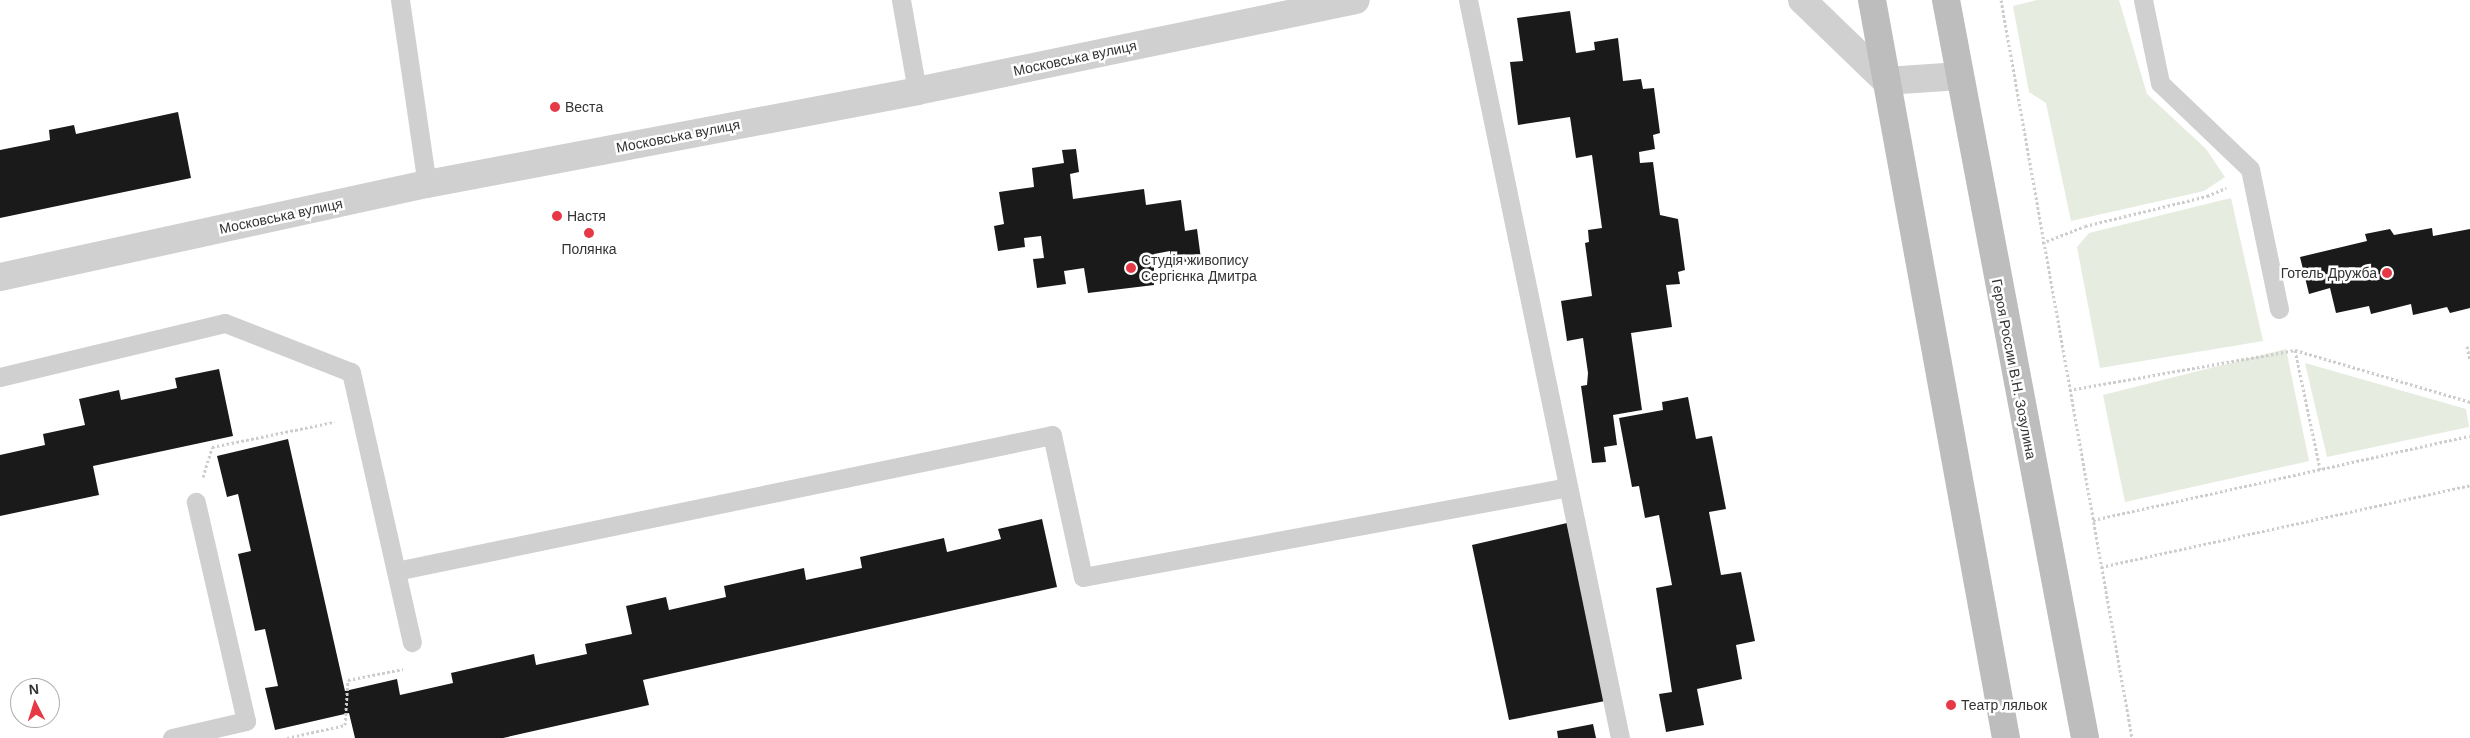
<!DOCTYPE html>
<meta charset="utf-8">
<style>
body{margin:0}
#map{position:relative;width:2470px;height:738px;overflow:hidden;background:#fff;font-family:Helvetica,sans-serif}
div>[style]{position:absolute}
.green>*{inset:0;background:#e6ecdf}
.building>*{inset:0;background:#1a1a1a}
.path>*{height:3px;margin-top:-1.5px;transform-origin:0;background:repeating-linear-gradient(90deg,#cdcdcd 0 2.5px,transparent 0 5px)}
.service>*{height:19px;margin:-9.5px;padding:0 9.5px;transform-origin:9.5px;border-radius:9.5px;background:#d0d0d0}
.minor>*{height:28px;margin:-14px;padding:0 14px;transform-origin:14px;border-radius:14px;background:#d0d0d0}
.secondary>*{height:28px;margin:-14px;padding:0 14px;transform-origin:14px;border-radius:14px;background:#bdbdbd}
.dots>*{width:14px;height:14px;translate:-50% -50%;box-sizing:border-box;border:2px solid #fff;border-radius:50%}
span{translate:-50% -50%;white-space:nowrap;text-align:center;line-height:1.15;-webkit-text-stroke:5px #fff;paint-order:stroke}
.street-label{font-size:14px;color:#333}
.poi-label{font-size:14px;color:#333}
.left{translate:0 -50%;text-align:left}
.right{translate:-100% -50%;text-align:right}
.north{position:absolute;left:10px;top:678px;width:50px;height:50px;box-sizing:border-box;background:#fff;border:1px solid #adadad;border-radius:50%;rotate:355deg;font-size:14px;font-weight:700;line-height:20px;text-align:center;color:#333}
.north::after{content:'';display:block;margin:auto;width:18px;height:22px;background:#e63946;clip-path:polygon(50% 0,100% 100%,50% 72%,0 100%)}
</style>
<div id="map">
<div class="green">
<i style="clip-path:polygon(2037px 0,2119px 0,2147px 94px,2206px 149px,2225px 177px,2204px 191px,2071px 221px,2046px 103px,2029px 92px,2013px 6px)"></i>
<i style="clip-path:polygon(2231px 198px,2263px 341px,2100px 368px,2077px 247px,2089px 233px)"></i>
<i style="clip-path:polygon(2286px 349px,2309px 461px,2125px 502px,2103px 395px)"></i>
<i style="clip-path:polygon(2305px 363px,2466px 409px,2469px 427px,2327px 457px)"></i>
</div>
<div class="building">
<i style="clip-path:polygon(1570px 11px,1576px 53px,1595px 50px,1594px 42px,1618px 38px,1623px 81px,1641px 79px,1643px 89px,1654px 88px,1660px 133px,1653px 135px,1655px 149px,1639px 152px,1640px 163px,1653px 162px,1660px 215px,1678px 219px,1685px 270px,1678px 272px,1680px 284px,1666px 285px,1672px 327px,1631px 333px,1642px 410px,1613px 415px,1617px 445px,1604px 447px,1606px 462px,1592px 463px,1581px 386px,1587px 385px,1588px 373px,1583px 338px,1567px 341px,1561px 301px,1592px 296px,1585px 243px,1589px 242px,1588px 230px,1602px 228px,1592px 155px,1576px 158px,1570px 117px,1518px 125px,1510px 62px,1523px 61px,1517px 18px)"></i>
<i style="clip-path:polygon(178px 112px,191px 178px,0 218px,0 150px,50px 140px,49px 130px,74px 125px,76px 134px)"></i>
<i style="clip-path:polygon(1076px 149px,1079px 172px,1070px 174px,1073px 199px,1144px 189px,1146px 205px,1181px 200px,1185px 231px,1197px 229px,1201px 259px,1172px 264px,1170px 251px,1154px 254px,1154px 285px,1088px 293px,1084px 268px,1064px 271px,1066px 284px,1037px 288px,1033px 259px,1044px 258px,1041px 236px,1024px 238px,1025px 247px,998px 251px,994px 226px,1004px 224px,999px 192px,1034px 187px,1032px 168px,1064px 163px,1062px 150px)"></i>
<i style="clip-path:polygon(2432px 228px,2433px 236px,2470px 229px,2470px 308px,2450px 313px,2447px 307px,2413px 315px,2411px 304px,2371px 314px,2369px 306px,2336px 313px,2330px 288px,2309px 294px,2300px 257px,2367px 241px,2365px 234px,2390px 229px,2394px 235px)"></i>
<i style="clip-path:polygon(219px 369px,233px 436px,93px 466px,99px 495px,0 516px,0 455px,45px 445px,43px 434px,85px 425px,79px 399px,119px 390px,121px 400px,177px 388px,175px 378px)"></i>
<i style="clip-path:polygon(1688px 397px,1696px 439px,1712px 436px,1726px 509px,1709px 512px,1721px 575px,1741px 572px,1755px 641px,1736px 645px,1742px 679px,1697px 689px,1704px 725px,1666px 732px,1659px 694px,1672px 692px,1656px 588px,1672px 585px,1659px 515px,1645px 518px,1639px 486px,1632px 487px,1619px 418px,1663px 410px,1662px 402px)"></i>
<i style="clip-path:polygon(288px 439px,345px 691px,397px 679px,400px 695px,453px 683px,451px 673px,534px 654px,536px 665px,587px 654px,585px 644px,632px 634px,626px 606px,666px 597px,669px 610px,726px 597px,724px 586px,804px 568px,806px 580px,862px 568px,860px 557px,944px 538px,947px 552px,1001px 539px,998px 529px,1042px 519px,1057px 587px,643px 680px,649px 705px,503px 738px,355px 738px,349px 713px,275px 730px,265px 688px,278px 686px,265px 629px,255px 631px,238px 554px,251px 551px,238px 494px,227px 497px,217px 456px)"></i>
<i style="clip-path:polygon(1567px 523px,1605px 701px,1509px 720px,1472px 545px)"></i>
<i style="clip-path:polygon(1593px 724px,1596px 738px,1558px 738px,1557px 731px)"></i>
</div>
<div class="path">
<i style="left:2001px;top:0;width:750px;rotate:79.93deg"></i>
<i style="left:2042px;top:243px;width:46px;rotate:-21.6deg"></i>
<i style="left:2085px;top:226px;width:126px;rotate:-13.8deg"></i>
<i style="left:2207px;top:196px;width:21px;rotate:-23deg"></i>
<i style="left:2467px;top:346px;width:14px;rotate:78deg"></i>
<i style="left:2295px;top:350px;width:122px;rotate:78.1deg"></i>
<i style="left:2069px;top:390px;width:230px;rotate:-10deg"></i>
<i style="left:2295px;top:350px;width:183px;rotate:16.5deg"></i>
<i style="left:203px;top:477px;width:31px;rotate:-73deg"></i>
<i style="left:212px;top:447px;width:125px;rotate:-11.6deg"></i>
<i style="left:2093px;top:520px;width:386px;rotate:-12.6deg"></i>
<i style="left:2101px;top:567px;width:378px;rotate:-12.5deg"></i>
<i style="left:287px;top:738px;width:59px;rotate:-12.6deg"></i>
<i style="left:345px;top:725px;width:45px;rotate:-86.2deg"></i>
<i style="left:348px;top:680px;width:56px;rotate:-11.3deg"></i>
</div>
<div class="service">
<i style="left:400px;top:0;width:186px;rotate:81.7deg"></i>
<i style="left:901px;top:0;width:92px;rotate:80deg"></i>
<i style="left:1468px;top:0;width:753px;rotate:78.36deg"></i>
<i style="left:2143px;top:0;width:85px;rotate:78.4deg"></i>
<i style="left:2160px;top:83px;width:124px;rotate:43.7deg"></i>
<i style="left:2250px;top:169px;width:143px;rotate:78.3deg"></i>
<i style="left:0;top:377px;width:231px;rotate:-13.5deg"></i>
<i style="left:225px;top:323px;width:135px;rotate:21.3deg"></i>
<i style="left:351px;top:372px;width:277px;rotate:77.3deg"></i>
<i style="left:396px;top:571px;width:670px;rotate:-11.71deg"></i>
<i style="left:1052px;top:435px;width:145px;rotate:77.7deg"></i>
<i style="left:1083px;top:577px;width:493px;rotate:-10.5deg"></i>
<i style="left:172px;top:738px;width:76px;rotate:-12.9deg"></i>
<i style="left:246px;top:721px;width:225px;rotate:-102.9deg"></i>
</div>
<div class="minor">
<i style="left:1802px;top:0;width:117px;rotate:44deg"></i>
<i style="left:1886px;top:81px;width:74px;rotate:-3.9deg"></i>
<i style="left:0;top:277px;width:437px;rotate:-12.3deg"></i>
<i style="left:427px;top:184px;width:499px;rotate:-10.7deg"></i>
<i style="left:917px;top:91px;width:448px;rotate:-11.7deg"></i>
</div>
<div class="secondary">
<i style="left:1872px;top:0;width:750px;rotate:79.71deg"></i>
<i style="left:1946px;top:0;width:751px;rotate:79.33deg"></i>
</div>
<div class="dots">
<i style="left:555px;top:107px;background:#e63946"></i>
<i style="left:557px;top:216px;background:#e63946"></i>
<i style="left:589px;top:233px;background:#e63946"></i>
<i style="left:1131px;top:268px;background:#e63946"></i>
<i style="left:2387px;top:273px;background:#e63946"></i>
<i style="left:1951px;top:705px;background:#e63946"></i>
</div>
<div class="street-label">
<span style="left:1075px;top:58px;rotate:-12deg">Московська вулиця</span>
<span style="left:678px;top:136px;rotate:-11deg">Московська вулиця</span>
<span style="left:281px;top:216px;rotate:-12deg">Московська вулиця</span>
<span style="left:2014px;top:369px;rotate:79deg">Героя России В.Н. Зозулина</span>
</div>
<div class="poi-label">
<span class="left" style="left:565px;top:107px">Веста</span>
<span class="left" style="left:567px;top:216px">Настя</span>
<span style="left:589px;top:249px">Полянка</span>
<span class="left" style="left:1141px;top:268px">Студія живопису<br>Сергієнка Дмитра</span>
<span class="right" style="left:2377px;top:273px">Готель Дружба</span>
<span class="left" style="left:1961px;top:705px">Театр ляльок</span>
</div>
<div class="north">N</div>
</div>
